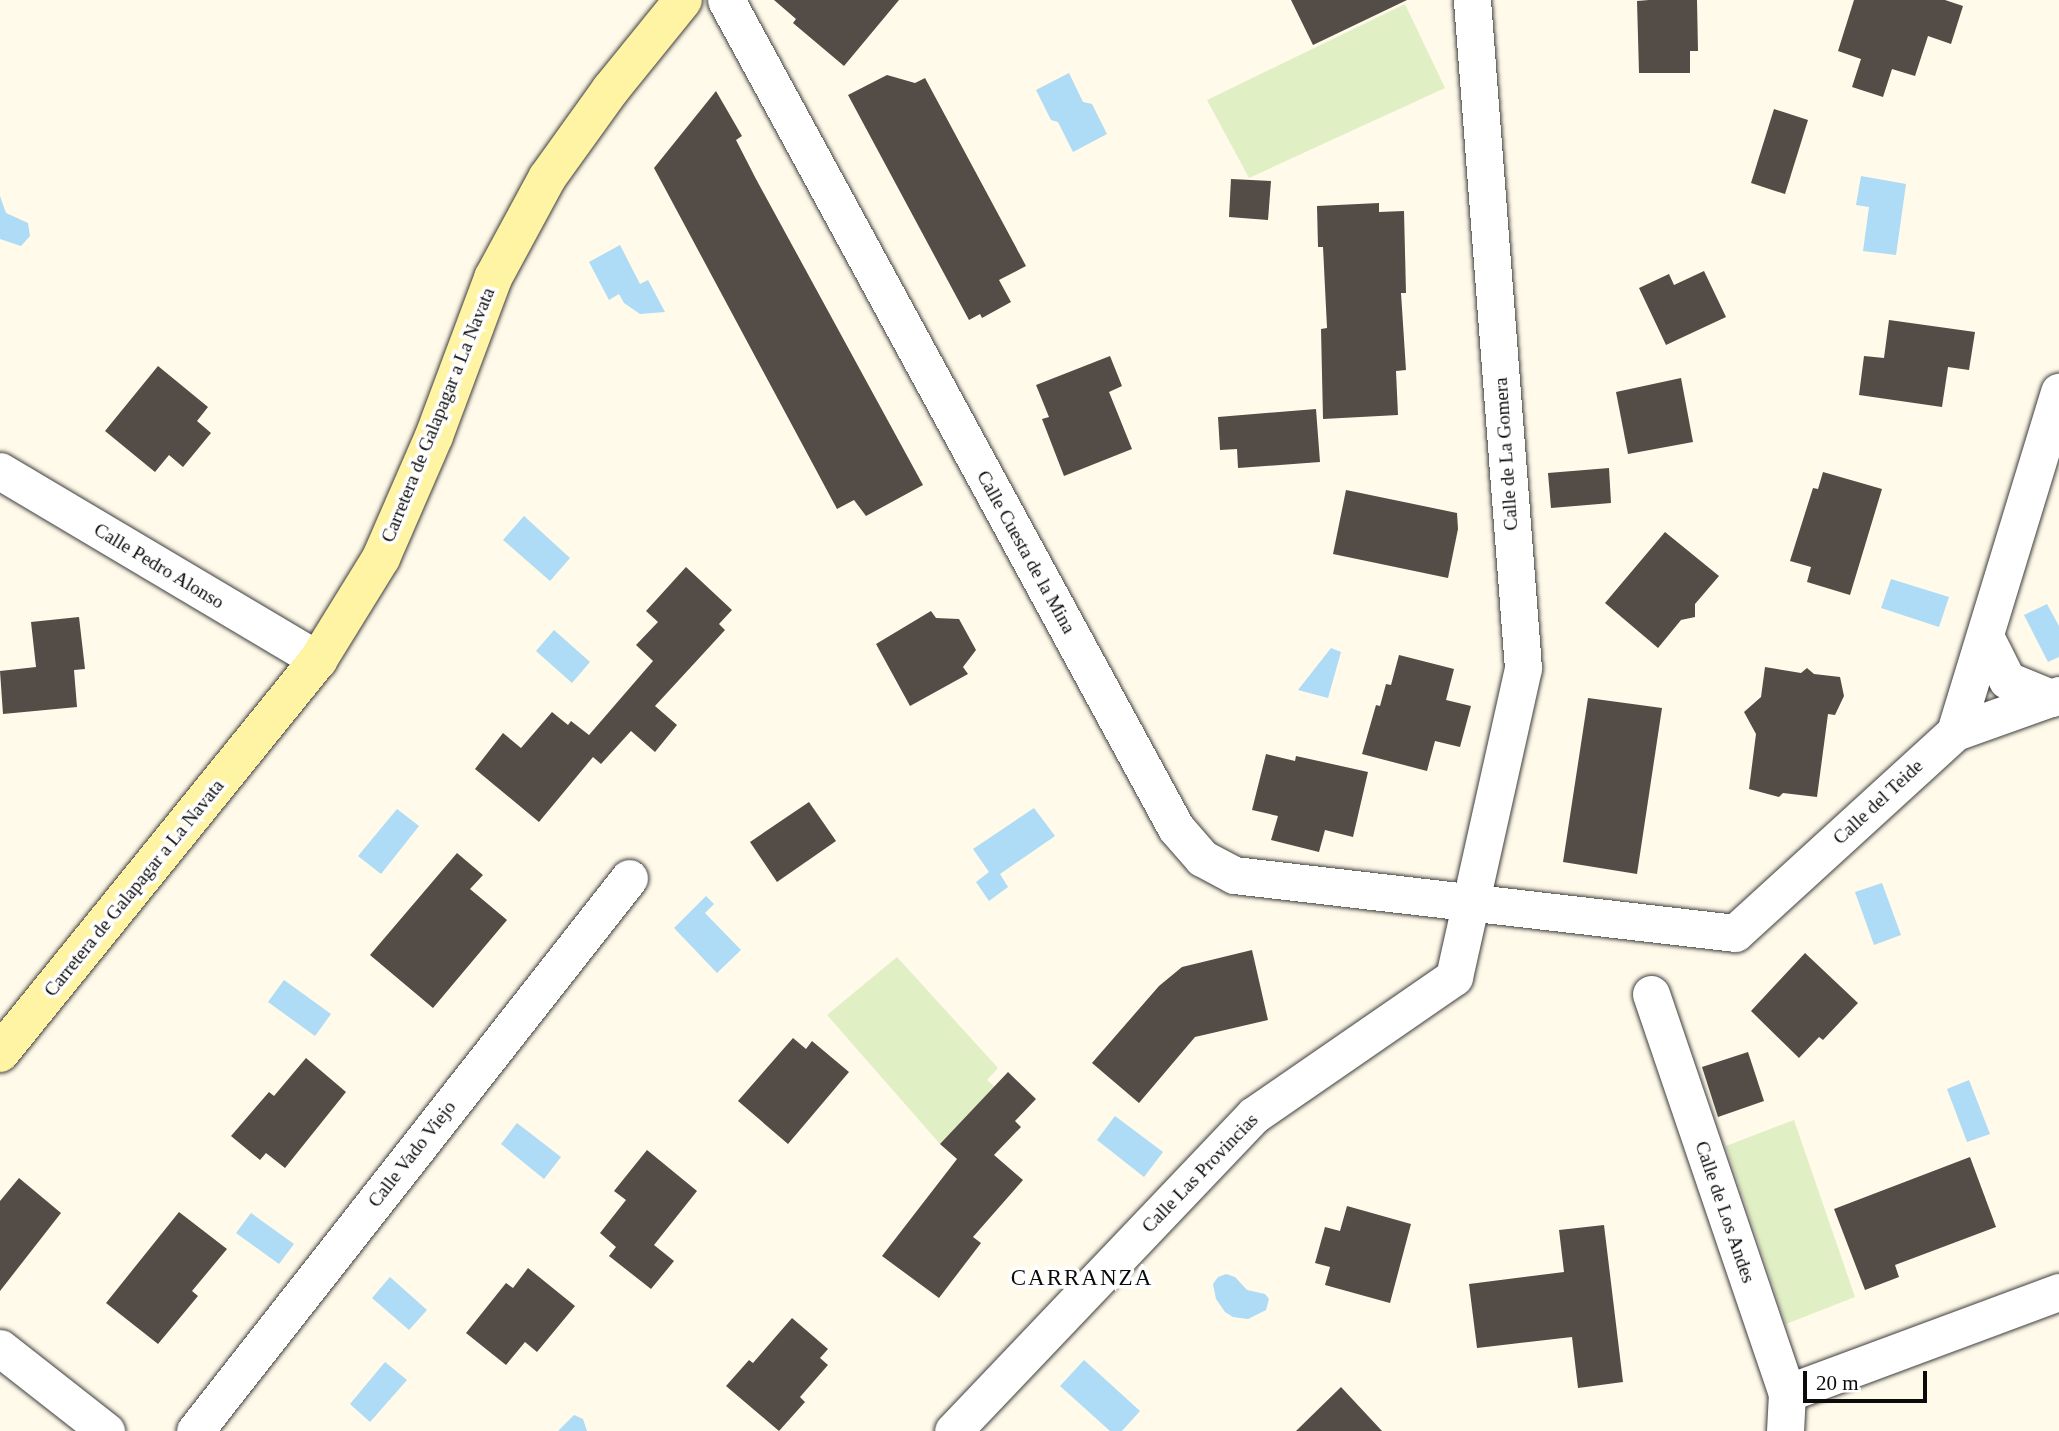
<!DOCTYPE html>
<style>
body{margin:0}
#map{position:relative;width:2059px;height:1431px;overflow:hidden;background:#fffae9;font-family:Georgia,serif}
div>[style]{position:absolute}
.pitch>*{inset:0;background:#e1efc5}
.water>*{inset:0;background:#aedbf5}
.building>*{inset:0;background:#534c47}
.roads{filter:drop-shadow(0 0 2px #3e3e3e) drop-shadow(0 0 2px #3e3e3e)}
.minor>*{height:37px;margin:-18.5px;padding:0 18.5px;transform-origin:18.5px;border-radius:18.5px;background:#fff}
.secondary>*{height:38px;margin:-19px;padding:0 19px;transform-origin:19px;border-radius:19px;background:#fff4a4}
span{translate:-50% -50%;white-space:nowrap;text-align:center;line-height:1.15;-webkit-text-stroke:7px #fff;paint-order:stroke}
.street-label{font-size:19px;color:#0b0b0b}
.quarter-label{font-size:23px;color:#0b0b0b;letter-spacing:2px}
.scale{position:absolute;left:1803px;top:1371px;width:124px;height:32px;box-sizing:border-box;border:4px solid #0b0b0b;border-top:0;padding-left:9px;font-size:21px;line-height:24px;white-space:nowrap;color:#0b0b0b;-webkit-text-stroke:5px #fff;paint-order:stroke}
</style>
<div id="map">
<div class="pitch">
<i style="clip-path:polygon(1405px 4px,1445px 88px,1249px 178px,1207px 100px)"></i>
<i style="clip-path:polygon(897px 957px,998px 1068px,987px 1080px,995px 1087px,940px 1144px,827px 1015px)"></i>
<i style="clip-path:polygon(1794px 1120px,1855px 1297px,1786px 1324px,1726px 1146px)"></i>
</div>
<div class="water">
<i style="clip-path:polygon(1069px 73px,1083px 102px,1092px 104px,1107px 134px,1073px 152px,1058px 122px,1051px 120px,1036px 90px)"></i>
<i style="clip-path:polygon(1861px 176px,1906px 184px,1896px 255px,1863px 251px,1869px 207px,1856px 205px)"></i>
<i style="clip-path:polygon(0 196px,6px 213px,28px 223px,30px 236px,21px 246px,0 239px)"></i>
<i style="clip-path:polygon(620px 245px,640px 284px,648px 280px,665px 312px,640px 314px,624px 303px,619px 294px,609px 300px,589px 262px)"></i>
<i style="clip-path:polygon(524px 516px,570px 558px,550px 581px,503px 540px)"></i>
<i style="clip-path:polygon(1891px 579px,1949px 597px,1939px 627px,1881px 608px)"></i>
<i style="clip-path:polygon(2047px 604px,2059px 626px,2059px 657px,2048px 662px,2024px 615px)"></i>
<i style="clip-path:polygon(554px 630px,590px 662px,572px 683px,536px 651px)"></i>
<i style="clip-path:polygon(1331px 648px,1341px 652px,1328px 698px,1298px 690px)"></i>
<i style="clip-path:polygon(1034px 808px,1055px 836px,1000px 874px,1008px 887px,989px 901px,976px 882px,989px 872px,973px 849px)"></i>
<i style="clip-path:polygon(397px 809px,419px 826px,381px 874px,358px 856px)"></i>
<i style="clip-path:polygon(1882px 883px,1901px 935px,1874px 945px,1855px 892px)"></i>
<i style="clip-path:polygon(706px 896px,714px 904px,705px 913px,741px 950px,717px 973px,674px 928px)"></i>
<i style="clip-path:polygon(284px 980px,331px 1014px,315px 1036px,268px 1002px)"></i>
<i style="clip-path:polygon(1969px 1080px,1990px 1134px,1967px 1142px,1947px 1089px)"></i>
<i style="clip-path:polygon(1115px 1116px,1163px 1152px,1144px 1177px,1097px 1140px)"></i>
<i style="clip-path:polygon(517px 1123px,561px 1157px,544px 1179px,501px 1144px)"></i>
<i style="clip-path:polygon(251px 1213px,294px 1244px,279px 1264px,236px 1233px)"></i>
<i style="clip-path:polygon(1226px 1274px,1235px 1277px,1247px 1290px,1265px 1294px,1269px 1299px,1266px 1310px,1248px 1319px,1233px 1317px,1225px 1312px,1216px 1299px,1213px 1284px,1218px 1277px)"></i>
<i style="clip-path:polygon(390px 1277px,427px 1310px,409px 1330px,372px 1298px)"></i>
<i style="clip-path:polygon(1084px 1360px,1140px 1411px,1122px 1431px,1110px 1431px,1060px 1386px)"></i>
<i style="clip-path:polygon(385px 1362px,407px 1380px,370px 1422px,350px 1404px)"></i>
<i style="clip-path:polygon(574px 1415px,583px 1419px,587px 1431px,558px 1431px)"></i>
</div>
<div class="building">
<i style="clip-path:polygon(774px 0,899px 0,844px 66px,793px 23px,796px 19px)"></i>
<i style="clip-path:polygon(1291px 0,1407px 0,1313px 45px)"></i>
<i style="clip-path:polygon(1649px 0,1697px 0,1698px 51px,1690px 51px,1690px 73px,1639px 73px,1637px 1px)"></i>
<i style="clip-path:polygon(1854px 0,1945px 0,1963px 6px,1951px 44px,1928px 36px,1915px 76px,1892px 69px,1883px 97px,1852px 87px,1861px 59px,1838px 51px)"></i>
<i style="clip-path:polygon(887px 75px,915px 83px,925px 78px,1026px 266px,999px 280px,1011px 302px,982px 318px,980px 314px,969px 320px,848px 95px)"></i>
<i style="clip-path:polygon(716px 91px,742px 136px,736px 140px,756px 179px,923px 485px,866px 516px,854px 500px,837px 509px,654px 168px)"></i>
<i style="clip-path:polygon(1774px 109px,1808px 120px,1785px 194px,1751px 183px)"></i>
<i style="clip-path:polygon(1231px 179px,1271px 181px,1268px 220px,1229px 217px)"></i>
<i style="clip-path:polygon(1379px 203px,1379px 212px,1404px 211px,1406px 293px,1401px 293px,1406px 370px,1396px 371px,1398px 415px,1323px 419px,1321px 329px,1327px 328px,1323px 247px,1318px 247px,1317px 206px)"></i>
<i style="clip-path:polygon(1704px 271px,1726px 317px,1666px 345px,1639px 288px,1669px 274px,1674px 285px)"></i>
<i style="clip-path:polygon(1889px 320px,1975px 332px,1969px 370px,1948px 367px,1942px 407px,1859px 395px,1864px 356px,1884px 358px)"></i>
<i style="clip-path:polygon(1110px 356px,1122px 386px,1109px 392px,1132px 449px,1064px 476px,1042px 419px,1049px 417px,1036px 385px)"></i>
<i style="clip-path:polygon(158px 366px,208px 407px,197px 421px,211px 433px,183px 467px,169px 455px,155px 472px,105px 431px)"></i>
<i style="clip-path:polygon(1681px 378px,1693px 442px,1628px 454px,1616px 392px)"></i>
<i style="clip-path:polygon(1316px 409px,1320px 462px,1238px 468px,1237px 449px,1220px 450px,1218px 417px)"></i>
<i style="clip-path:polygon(1609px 468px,1611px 503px,1551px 508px,1548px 473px)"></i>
<i style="clip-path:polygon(1823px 472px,1882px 489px,1850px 595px,1807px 582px,1811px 567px,1790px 561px,1813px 488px,1818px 489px)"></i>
<i style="clip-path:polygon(1346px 490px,1457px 513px,1458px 529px,1448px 578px,1333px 554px)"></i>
<i style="clip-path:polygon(1665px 532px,1719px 576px,1695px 604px,1695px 617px,1681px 620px,1658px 648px,1605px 603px)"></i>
<i style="clip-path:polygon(686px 567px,732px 610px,719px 624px,725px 630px,655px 706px,677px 725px,655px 752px,631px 731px,601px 764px,593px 757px,539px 822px,475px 769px,503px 733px,521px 748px,552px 712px,568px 725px,571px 721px,589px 735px,653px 661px,636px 645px,658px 622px,646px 611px)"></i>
<i style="clip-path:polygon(931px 611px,936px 618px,959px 619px,976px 650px,963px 667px,968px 674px,910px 706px,876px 644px)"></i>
<i style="clip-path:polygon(79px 617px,85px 669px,74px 670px,77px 707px,3px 714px,0 671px,36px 667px,31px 622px)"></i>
<i style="clip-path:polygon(1399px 655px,1454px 669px,1446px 700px,1471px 706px,1460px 747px,1435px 741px,1427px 771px,1362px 754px,1376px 705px,1380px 706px,1386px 684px,1391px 685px)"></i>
<i style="clip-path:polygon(1765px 667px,1801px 673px,1807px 668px,1814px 674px,1840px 677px,1844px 696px,1835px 715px,1828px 714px,1817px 797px,1783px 793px,1779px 797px,1749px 789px,1756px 734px,1744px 712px,1761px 697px)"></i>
<i style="clip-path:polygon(1588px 698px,1662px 708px,1637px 874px,1563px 862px)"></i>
<i style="clip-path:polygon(1266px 754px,1295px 761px,1296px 756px,1368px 772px,1353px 837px,1325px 830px,1319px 852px,1271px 840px,1278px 816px,1252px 810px)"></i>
<i style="clip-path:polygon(809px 802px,836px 841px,777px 882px,750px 842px)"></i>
<i style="clip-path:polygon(457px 853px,483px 875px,470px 889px,507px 920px,433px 1008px,370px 955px)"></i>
<i style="clip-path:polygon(1252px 950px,1268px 1020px,1195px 1037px,1139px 1103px,1092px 1063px,1159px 986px,1182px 967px)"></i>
<i style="clip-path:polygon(1805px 953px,1858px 1003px,1823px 1040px,1819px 1037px,1799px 1058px,1751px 1011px)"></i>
<i style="clip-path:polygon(793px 1038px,806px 1049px,812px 1041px,849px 1072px,788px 1144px,738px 1101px)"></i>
<i style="clip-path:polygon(1748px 1052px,1764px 1101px,1718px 1117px,1702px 1067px)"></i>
<i style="clip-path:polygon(306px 1058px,346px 1092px,285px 1168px,266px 1153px,260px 1160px,231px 1136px,269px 1092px,274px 1096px)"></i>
<i style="clip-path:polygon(1008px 1072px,1036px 1099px,1015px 1121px,1021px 1127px,994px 1155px,1023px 1180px,973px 1237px,981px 1243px,939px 1298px,882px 1256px,957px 1159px,940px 1144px)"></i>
<i style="clip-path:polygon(647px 1150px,697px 1191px,654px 1245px,674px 1261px,651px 1289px,609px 1256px,616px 1247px,600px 1233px,626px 1200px,614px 1191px)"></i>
<i style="clip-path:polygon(1970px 1157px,1996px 1227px,1895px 1265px,1899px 1277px,1865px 1290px,1834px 1209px)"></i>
<i style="clip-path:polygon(19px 1178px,61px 1213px,0 1291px,0 1201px)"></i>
<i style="clip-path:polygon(1347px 1206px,1411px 1224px,1390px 1303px,1325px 1285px,1330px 1267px,1315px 1263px,1325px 1227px,1340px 1231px)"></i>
<i style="clip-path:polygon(179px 1212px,227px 1249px,192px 1291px,198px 1296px,158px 1344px,106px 1303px)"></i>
<i style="clip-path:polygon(1604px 1225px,1623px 1382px,1578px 1388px,1572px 1337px,1477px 1348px,1469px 1284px,1564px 1272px,1559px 1230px)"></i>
<i style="clip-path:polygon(528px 1268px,575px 1306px,537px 1352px,525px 1342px,506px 1365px,466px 1333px,506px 1283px,513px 1288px)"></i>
<i style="clip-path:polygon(792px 1318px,828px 1349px,820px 1358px,828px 1365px,800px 1397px,805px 1402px,779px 1431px,726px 1386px,749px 1360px,753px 1363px)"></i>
<i style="clip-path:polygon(1341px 1387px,1382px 1431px,1296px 1431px)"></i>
</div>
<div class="roads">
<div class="minor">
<i style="left:726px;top:0;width:942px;rotate:61.48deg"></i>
<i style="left:1176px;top:828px;width:40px;rotate:49deg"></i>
<i style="left:1202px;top:858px;width:36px;rotate:28deg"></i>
<i style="left:1234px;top:875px;width:504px;rotate:6.6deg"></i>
<i style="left:1735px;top:933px;width:298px;rotate:-42.4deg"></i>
<i style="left:1955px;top:732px;width:356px;rotate:-73deg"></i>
<i style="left:0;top:471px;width:370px;rotate:30.7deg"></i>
<i style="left:1985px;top:636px;width:49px;rotate:63.4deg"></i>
<i style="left:2007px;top:680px;width:48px;rotate:22.2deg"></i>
<i style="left:1955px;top:732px;width:110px;rotate:-19.6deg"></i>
<i style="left:1651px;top:994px;width:422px;rotate:71.2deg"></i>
<i style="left:1787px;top:1393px;width:38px;rotate:93deg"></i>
<i style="left:0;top:1348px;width:135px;rotate:38.1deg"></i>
<i style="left:1787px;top:1393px;width:290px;rotate:-20.4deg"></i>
<i style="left:195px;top:1431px;width:703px;rotate:-51.87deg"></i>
<i style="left:953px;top:1431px;width:436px;rotate:-46.4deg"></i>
<i style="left:1254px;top:1115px;width:243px;rotate:-34.6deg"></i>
<i style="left:1454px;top:977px;width:317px;rotate:-77.4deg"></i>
<i style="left:1523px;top:668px;width:670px;rotate:-94.37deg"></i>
</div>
<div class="secondary">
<i style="left:0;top:1053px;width:506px;rotate:-51.02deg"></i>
<i style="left:318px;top:660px;width:120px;rotate:-58.3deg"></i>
<i style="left:381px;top:558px;width:133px;rotate:-66.5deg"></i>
<i style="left:434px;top:436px;width:169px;rotate:-69.5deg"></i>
<i style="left:493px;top:278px;width:114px;rotate:-61.6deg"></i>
<i style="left:547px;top:178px;width:110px;rotate:-54.3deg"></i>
<i style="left:611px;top:89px;width:114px;rotate:-51deg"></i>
</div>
</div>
<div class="street-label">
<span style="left:438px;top:415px;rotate:-68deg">Carretera de Galapagar a La Navata</span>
<span style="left:1506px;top:454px;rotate:-94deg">Calle de La Gomera</span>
<span style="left:1026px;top:552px;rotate:61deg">Calle Cuesta de la Mina</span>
<span style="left:159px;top:566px;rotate:31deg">Calle Pedro Alonso</span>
<span style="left:1878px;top:802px;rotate:-43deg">Calle del Teide</span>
<span style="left:134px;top:888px;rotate:-51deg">Carretera de Galapagar a La Navata</span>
<span style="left:412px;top:1154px;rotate:-52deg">Calle Vado Viejo</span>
<span style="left:1200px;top:1173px;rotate:-46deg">Calle Las Provincias</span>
<span style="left:1725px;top:1212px;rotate:71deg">Calle de Los Andes</span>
</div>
<div class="quarter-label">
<span style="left:1082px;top:1278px">CARRANZA</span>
</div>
<div class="scale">20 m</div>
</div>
